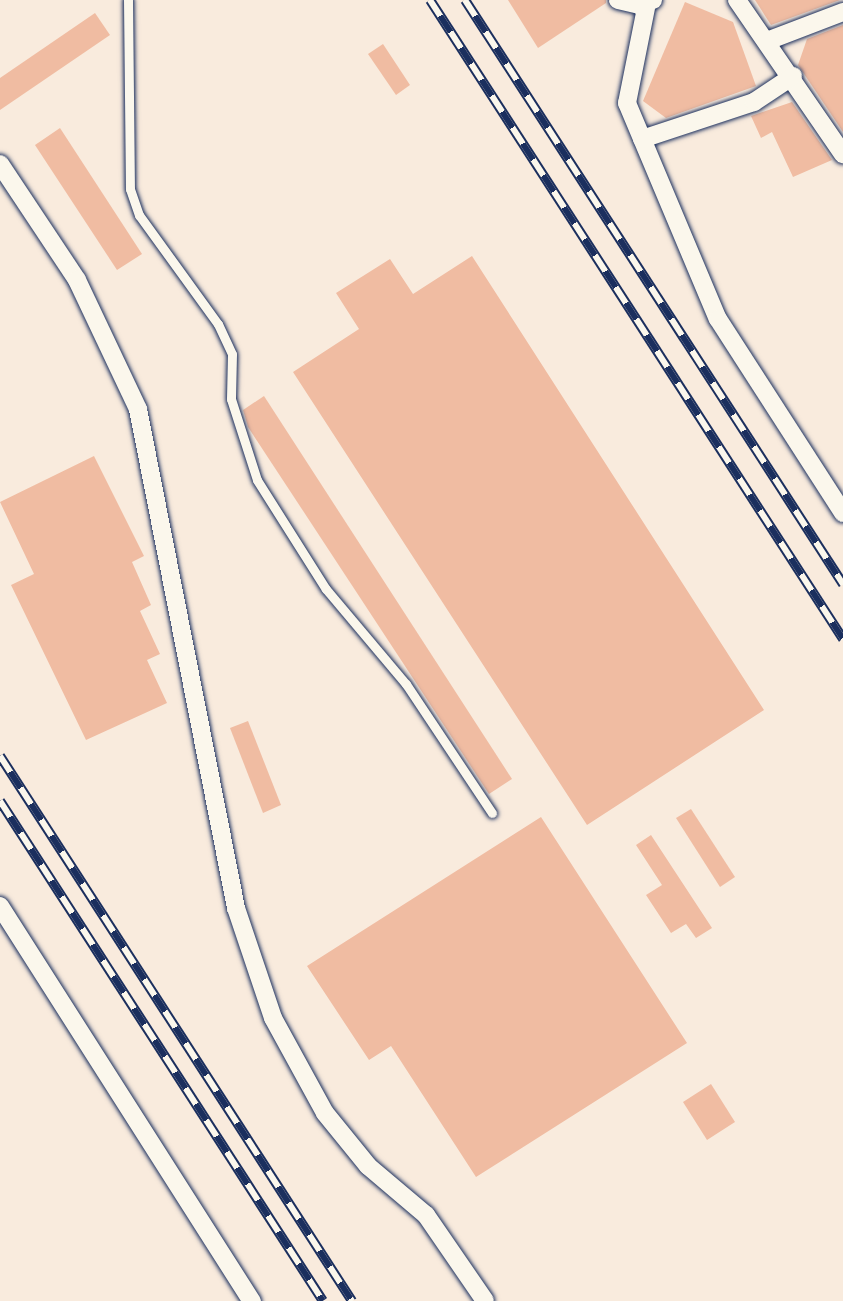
<!DOCTYPE html>
<style>
body{margin:0}
#map{position:relative;width:843px;height:1301px;overflow:hidden;background:#f9ebdd;font-family:"Patrick Hand",sans-serif}
div>[style]{position:absolute}
.building>*{inset:0;background:#f0bca2}
.roads{filter:drop-shadow(0 0 2px #1b2f5e) drop-shadow(0 0 2px #1b2f5e)}
.lane>*{height:9px;margin:-4.5px;padding:0 4.5px;transform-origin:4.5px;border-radius:4.5px;background:#fbf7ec}
.street>*{height:18px;margin:-9px;padding:0 9px;transform-origin:9px;border-radius:9px;background:#fbf7ec}
.rail>*{height:10px;margin-top:-5px;transform-origin:0;background:repeating-linear-gradient(90deg,#fbf7ec 0 19px,#1b2f5e 0 38px);box-sizing:border-box;border-block:2px solid #1b2f5e}
span{translate:-50% -50%;white-space:nowrap;text-align:center;line-height:1.15;-webkit-text-stroke:10px #fbf7ec;paint-order:stroke}
</style>
<div id="map">
<div class="building">
<i style="clip-path:polygon(508px 0,606px 0,606px 3px,538px 48px)"></i>
<i style="clip-path:polygon(755px 0,840px 0,771px 25px)"></i>
<i style="clip-path:polygon(685px 2px,733px 22px,756px 86px,666px 118px,643px 101px)"></i>
<i style="clip-path:polygon(95px 13px,110px 35px,0 110px,0 78px)"></i>
<i style="clip-path:polygon(843px 25px,843px 132px,798px 65px,807px 39px)"></i>
<i style="clip-path:polygon(383px 44px,410px 85px,396px 95px,368px 54px)"></i>
<i style="clip-path:polygon(792px 102px,832px 160px,793px 177px,772px 132px,761px 138px,751px 116px)"></i>
<i style="clip-path:polygon(60px 128px,142px 254px,117px 270px,35px 145px)"></i>
<i style="clip-path:polygon(472px 256px,764px 710px,587px 825px,293px 372px,359px 329px,336px 293px,390px 259px,413px 294px)"></i>
<i style="clip-path:polygon(264px 396px,512px 779px,489px 794px,248px 427px,243px 410px)"></i>
<i style="clip-path:polygon(94px 456px,144px 556px,132px 562px,151px 605px,140px 611px,160px 654px,147px 660px,167px 703px,86px 740px,11px 585px,34px 574px,0 502px)"></i>
<i style="clip-path:polygon(248px 721px,281px 805px,263px 813px,230px 728px)"></i>
<i style="clip-path:polygon(691px 809px,735px 877px,720px 887px,676px 818px)"></i>
<i style="clip-path:polygon(541px 817px,687px 1043px,476px 1177px,391px 1046px,369px 1060px,307px 966px)"></i>
<i style="clip-path:polygon(651px 835px,712px 928px,696px 938px,686px 924px,671px 933px,646px 895px,662px 885px,636px 845px)"></i>
<i style="clip-path:polygon(711px 1084px,735px 1122px,707px 1140px,683px 1102px)"></i>
</div>
<div class="roads">
<div class="lane">
<i style="left:128px;top:0;width:189px;rotate:89.4deg"></i>
<i style="left:130px;top:189px;width:28px;rotate:71deg"></i>
<i style="left:139px;top:215px;width:135px;rotate:54.1deg"></i>
<i style="left:218px;top:324px;width:33px;rotate:65deg"></i>
<i style="left:232px;top:354px;width:45px;rotate:91.3deg"></i>
<i style="left:231px;top:399px;width:85px;rotate:72.2deg"></i>
<i style="left:257px;top:480px;width:129px;rotate:57.7deg"></i>
<i style="left:326px;top:589px;width:124px;rotate:49.9deg"></i>
<i style="left:406px;top:684px;width:155px;rotate:56.3deg"></i>
</div>
<div class="street">
<i style="left:618px;top:0;width:22px;rotate:13deg"></i>
<i style="left:639px;top:5px;width:15px;rotate:-20deg"></i>
<i style="left:737px;top:0;width:187px;rotate:55.5deg"></i>
<i style="left:647px;top:3px;width:102px;rotate:101.3deg"></i>
<i style="left:627px;top:103px;width:234px;rotate:67.2deg"></i>
<i style="left:718px;top:319px;width:231px;rotate:57.2deg"></i>
<i style="left:767px;top:41px;width:81px;rotate:-20.9deg"></i>
<i style="left:642px;top:139px;width:118px;rotate:-18.3deg"></i>
<i style="left:754px;top:102px;width:47px;rotate:-33.7deg"></i>
<i style="left:0;top:164px;width:139px;rotate:56.4deg"></i>
<i style="left:77px;top:280px;width:143px;rotate:64.7deg"></i>
<i style="left:138px;top:409px;width:509px;rotate:78.89deg"></i>
<i style="left:236px;top:908px;width:116px;rotate:71.4deg"></i>
<i style="left:273px;top:1018px;width:108px;rotate:61.3deg"></i>
<i style="left:325px;top:1113px;width:68px;rotate:50.9deg"></i>
<i style="left:368px;top:1166px;width:76px;rotate:40.2deg"></i>
<i style="left:426px;top:1215px;width:104px;rotate:55.5deg"></i>
<i style="left:0;top:906px;width:469px;rotate:57.5deg"></i>
</div>
</div>
<div class="rail">
<i style="left:430px;top:0;width:761px;rotate:57.12deg"></i>
<i style="left:465px;top:0;width:696px;rotate:57.09deg"></i>
<i style="left:0;top:756px;width:649px;rotate:57.14deg"></i>
<i style="left:0;top:801px;width:595px;rotate:57.14deg"></i>
</div>
</div>
